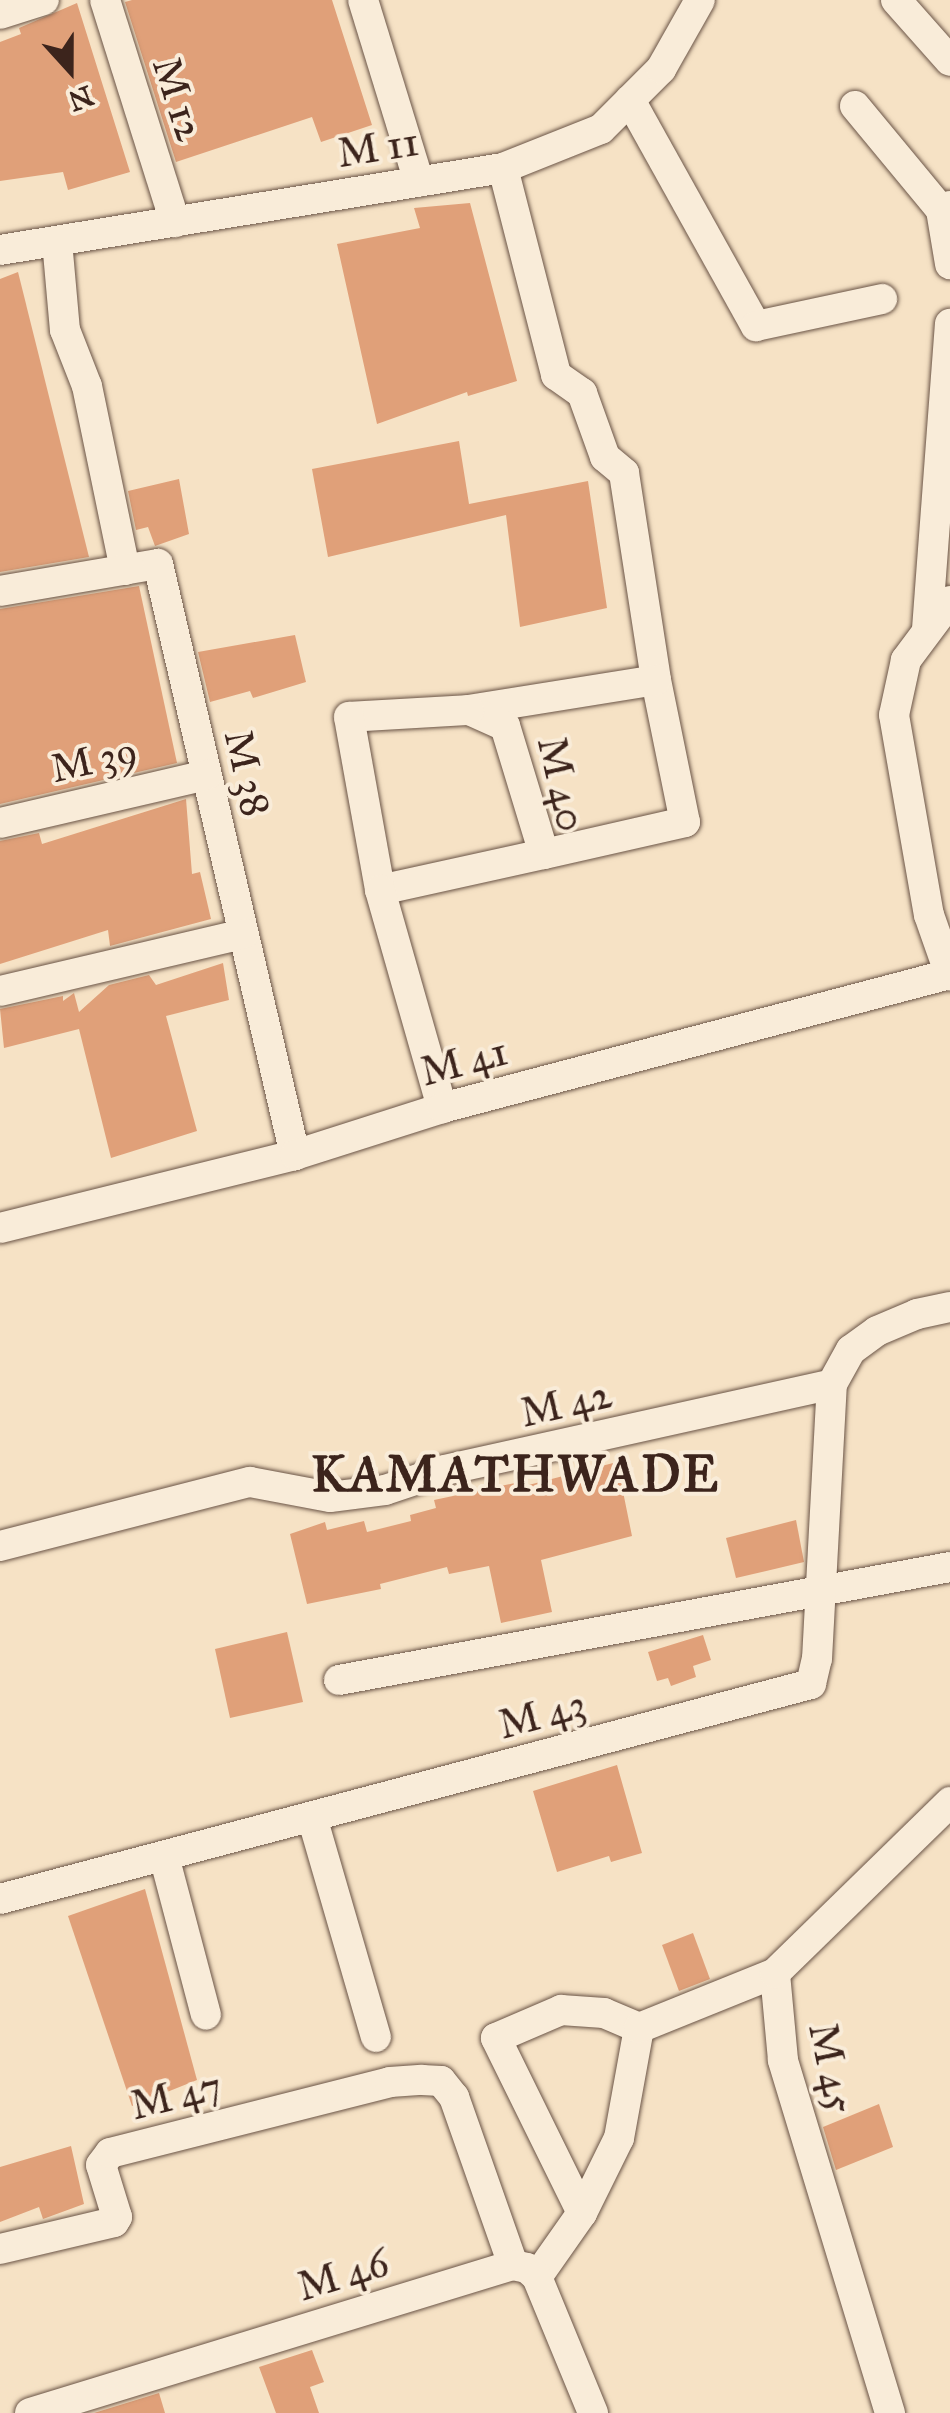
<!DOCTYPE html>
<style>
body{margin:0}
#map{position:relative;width:950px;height:2413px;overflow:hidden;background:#f6e2c5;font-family:"IM FELL Great Primer",serif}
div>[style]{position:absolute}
.building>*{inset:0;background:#e0a079}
.roads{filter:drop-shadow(0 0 2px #6a5446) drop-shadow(0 0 2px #6a5446)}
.minor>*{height:30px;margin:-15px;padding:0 15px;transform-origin:15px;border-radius:15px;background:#f9ecd9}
span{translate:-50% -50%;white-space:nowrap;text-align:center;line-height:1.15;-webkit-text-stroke:8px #f9ecd9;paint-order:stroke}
.street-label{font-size:40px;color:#3c241c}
.district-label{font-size:50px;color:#3c241c;font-weight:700;letter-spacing:2.5px}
.north{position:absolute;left:20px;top:20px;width:100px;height:100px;-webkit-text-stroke:8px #f9ecd9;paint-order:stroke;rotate:159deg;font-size:28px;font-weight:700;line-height:40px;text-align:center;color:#3c241c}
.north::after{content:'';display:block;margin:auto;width:35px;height:45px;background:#3c241c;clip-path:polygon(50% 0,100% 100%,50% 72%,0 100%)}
</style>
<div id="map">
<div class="building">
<i style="clip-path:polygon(132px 0,332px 0,372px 125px,321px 142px,312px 117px,176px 162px,125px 2px)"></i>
<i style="clip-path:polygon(77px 3px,130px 172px,68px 190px,63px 172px,0 181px,0 42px,21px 34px,19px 28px)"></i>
<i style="clip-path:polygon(470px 203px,517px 381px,468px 396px,467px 392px,377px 424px,337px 244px,420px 228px,414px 208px)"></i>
<i style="clip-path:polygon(18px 272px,89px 557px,0 572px,0 279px)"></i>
<i style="clip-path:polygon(459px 441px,469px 504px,588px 481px,607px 608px,520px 627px,506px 515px,328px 557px,312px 469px)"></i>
<i style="clip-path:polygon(179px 479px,189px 534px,155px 546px,148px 527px,136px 530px,128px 491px)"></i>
<i style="clip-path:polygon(139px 586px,177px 763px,0 804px,0 609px)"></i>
<i style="clip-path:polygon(295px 635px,306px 682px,253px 698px,250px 691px,210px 702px,198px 652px)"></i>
<i style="clip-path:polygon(186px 799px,192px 874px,200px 872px,211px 919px,110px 946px,108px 930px,0 964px,0 841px,39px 833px,42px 844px)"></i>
<i style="clip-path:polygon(223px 963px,229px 1000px,166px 1016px,197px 1131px,111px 1158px,79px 1029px,4px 1048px,0 1009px,63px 996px,63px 1001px,74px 993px,79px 1012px,109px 985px,149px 975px,156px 985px)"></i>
<i style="clip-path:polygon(617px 1462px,632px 1536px,541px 1560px,552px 1612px,501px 1623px,489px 1566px,449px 1574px,447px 1567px,380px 1584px,381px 1589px,307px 1604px,290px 1534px,325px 1522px,327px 1530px,364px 1521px,367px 1532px,411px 1521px,410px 1515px,436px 1508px,434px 1500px,515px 1483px,517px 1488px)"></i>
<i style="clip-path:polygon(796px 1520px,804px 1562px,736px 1578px,726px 1538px)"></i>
<i style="clip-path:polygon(287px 1632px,303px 1702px,230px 1718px,215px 1649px)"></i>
<i style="clip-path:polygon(703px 1635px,711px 1660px,693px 1666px,696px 1677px,671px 1686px,668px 1678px,657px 1681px,648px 1652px)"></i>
<i style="clip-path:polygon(617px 1765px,642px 1853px,611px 1862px,609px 1856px,557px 1872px,533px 1791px)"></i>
<i style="clip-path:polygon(145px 1889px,197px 2080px,132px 2106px,68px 1916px)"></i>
<i style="clip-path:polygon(693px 1933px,710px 1979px,679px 1991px,662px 1945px)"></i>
<i style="clip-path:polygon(879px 2104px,893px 2147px,836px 2170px,823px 2127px)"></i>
<i style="clip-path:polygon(71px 2146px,84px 2204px,43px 2219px,39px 2207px,0 2222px,0 2167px)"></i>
<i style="clip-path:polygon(312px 2350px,324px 2382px,310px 2387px,319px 2413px,276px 2413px,259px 2367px)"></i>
<i style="clip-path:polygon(159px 2393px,165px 2413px,94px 2413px)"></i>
</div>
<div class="roads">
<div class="minor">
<i style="left:105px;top:0;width:233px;rotate:72.5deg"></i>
<i style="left:363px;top:0;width:190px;rotate:72.9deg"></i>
<i style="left:896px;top:0;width:81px;rotate:48.5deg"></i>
<i style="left:0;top:14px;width:46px;rotate:-17.7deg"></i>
<i style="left:630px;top:100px;width:259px;rotate:60.9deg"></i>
<i style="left:756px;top:326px;width:129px;rotate:-12.1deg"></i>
<i style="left:855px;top:106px;width:135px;rotate:50.4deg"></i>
<i style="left:941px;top:210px;width:10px;rotate:-24deg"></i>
<i style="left:503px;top:168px;width:214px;rotate:75.6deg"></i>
<i style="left:556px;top:375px;width:32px;rotate:35deg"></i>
<i style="left:582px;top:393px;width:68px;rotate:70.2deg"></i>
<i style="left:605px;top:457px;width:25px;rotate:40deg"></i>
<i style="left:624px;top:473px;width:209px;rotate:81.2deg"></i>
<i style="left:656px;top:680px;width:145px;rotate:78.5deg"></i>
<i style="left:685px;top:822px;width:145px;rotate:167.2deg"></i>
<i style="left:941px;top:210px;width:55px;rotate:80.5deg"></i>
<i style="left:57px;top:241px;width:89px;rotate:84.9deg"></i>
<i style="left:65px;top:330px;width:60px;rotate:68.6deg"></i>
<i style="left:87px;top:386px;width:188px;rotate:78.3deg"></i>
<i style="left:0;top:250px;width:510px;rotate:-9.26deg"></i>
<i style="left:503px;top:168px;width:105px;rotate:-21.7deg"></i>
<i style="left:601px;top:129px;width:85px;rotate:-45deg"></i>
<i style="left:661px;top:69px;width:79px;rotate:-60.5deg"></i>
<i style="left:0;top:591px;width:160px;rotate:-9.7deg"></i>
<i style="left:158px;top:564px;width:607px;rotate:76.95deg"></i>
<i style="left:950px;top:601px;width:74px;rotate:126.7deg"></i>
<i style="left:906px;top:660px;width:56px;rotate:102.3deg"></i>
<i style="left:894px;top:715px;width:203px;rotate:80.1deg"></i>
<i style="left:929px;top:915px;width:64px;rotate:70.7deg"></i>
<i style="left:927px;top:629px;width:306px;rotate:-85.7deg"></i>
<i style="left:469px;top:710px;width:189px;rotate:-9.1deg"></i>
<i style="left:0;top:823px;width:212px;rotate:-13.1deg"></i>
<i style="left:380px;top:890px;width:168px;rotate:-12.4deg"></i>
<i style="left:544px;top:854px;width:134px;rotate:-106.9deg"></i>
<i style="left:505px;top:726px;width:39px;rotate:-156deg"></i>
<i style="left:469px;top:710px;width:120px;rotate:176.7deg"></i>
<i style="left:349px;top:717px;width:176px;rotate:79.8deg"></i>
<i style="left:380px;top:890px;width:227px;rotate:74.1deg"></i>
<i style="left:0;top:991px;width:250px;rotate:-13.2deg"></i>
<i style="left:0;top:1228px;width:304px;rotate:-13.9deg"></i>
<i style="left:295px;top:1155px;width:154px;rotate:-17.7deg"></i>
<i style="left:442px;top:1108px;width:525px;rotate:-14.78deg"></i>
<i style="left:0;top:1546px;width:258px;rotate:-14.4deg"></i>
<i style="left:250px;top:1482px;width:81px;rotate:10.6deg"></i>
<i style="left:330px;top:1497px;width:55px;rotate:-7.3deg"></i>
<i style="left:385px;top:1490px;width:63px;rotate:-18.4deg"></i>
<i style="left:445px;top:1470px;width:396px;rotate:-12.5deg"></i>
<i style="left:832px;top:1384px;width:39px;rotate:-61deg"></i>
<i style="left:851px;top:1350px;width:32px;rotate:-36deg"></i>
<i style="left:877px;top:1331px;width:43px;rotate:-23deg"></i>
<i style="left:917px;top:1314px;width:34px;rotate:-12deg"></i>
<i style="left:339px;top:1680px;width:621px;rotate:-10.48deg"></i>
<i style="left:312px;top:1817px;width:229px;rotate:73.8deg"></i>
<i style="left:164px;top:1856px;width:164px;rotate:75.2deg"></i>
<i style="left:0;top:1899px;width:839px;rotate:-14.85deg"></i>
<i style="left:811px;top:1684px;width:26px;rotate:-77deg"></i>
<i style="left:817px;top:1659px;width:275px;rotate:-86.9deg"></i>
<i style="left:639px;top:2028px;width:112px;rotate:100.3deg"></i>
<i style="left:619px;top:2138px;width:84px;rotate:116.3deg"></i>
<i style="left:582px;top:2213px;width:195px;rotate:-116.2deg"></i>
<i style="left:496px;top:2038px;width:71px;rotate:-23.3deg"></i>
<i style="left:561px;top:2010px;width:43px;rotate:4deg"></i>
<i style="left:604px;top:2013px;width:38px;rotate:23deg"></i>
<i style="left:639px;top:2028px;width:147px;rotate:-22deg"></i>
<i style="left:0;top:2249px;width:117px;rotate:-13.3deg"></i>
<i style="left:114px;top:2222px;width:6px;rotate:-59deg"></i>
<i style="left:117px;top:2217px;width:54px;rotate:-107.1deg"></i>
<i style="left:101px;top:2165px;width:15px;rotate:-53deg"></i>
<i style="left:110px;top:2153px;width:289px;rotate:-14.2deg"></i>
<i style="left:390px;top:2082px;width:32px;rotate:-4deg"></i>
<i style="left:422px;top:2080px;width:19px;rotate:3deg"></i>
<i style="left:441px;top:2081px;width:21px;rotate:51deg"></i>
<i style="left:454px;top:2097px;width:178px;rotate:70.6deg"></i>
<i style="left:537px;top:2277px;width:78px;rotate:-54.9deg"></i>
<i style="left:30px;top:2413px;width:505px;rotate:-17.04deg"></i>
<i style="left:513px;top:2265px;width:14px;rotate:12deg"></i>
<i style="left:527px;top:2268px;width:13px;rotate:42deg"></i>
<i style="left:537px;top:2277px;width:147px;rotate:67.6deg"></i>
<i style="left:890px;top:2413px;width:369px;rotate:-106.9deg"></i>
<i style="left:783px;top:2060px;width:87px;rotate:-95.3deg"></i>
<i style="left:775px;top:1973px;width:245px;rotate:-44.3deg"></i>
</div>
</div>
<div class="street-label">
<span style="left:178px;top:99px;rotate:72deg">M 12</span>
<span style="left:378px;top:148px;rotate:-9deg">M 11</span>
<span style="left:94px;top:760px;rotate:-13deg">M 39</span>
<span style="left:247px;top:773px;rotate:77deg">M 38</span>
<span style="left:561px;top:784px;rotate:77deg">M 40</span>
<span style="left:464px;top:1062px;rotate:-15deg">M 41</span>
<span style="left:566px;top:1404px;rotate:-13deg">M 42</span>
<span style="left:542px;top:1715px;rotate:-15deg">M 43</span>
<span style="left:831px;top:2068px;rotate:78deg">M 45</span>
<span style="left:176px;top:2096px;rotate:-14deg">M 47</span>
<span style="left:343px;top:2275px;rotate:-17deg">M 46</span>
</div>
<div class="district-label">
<span style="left:516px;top:1475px">KAMATHWADE</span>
</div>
<div class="north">N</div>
</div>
